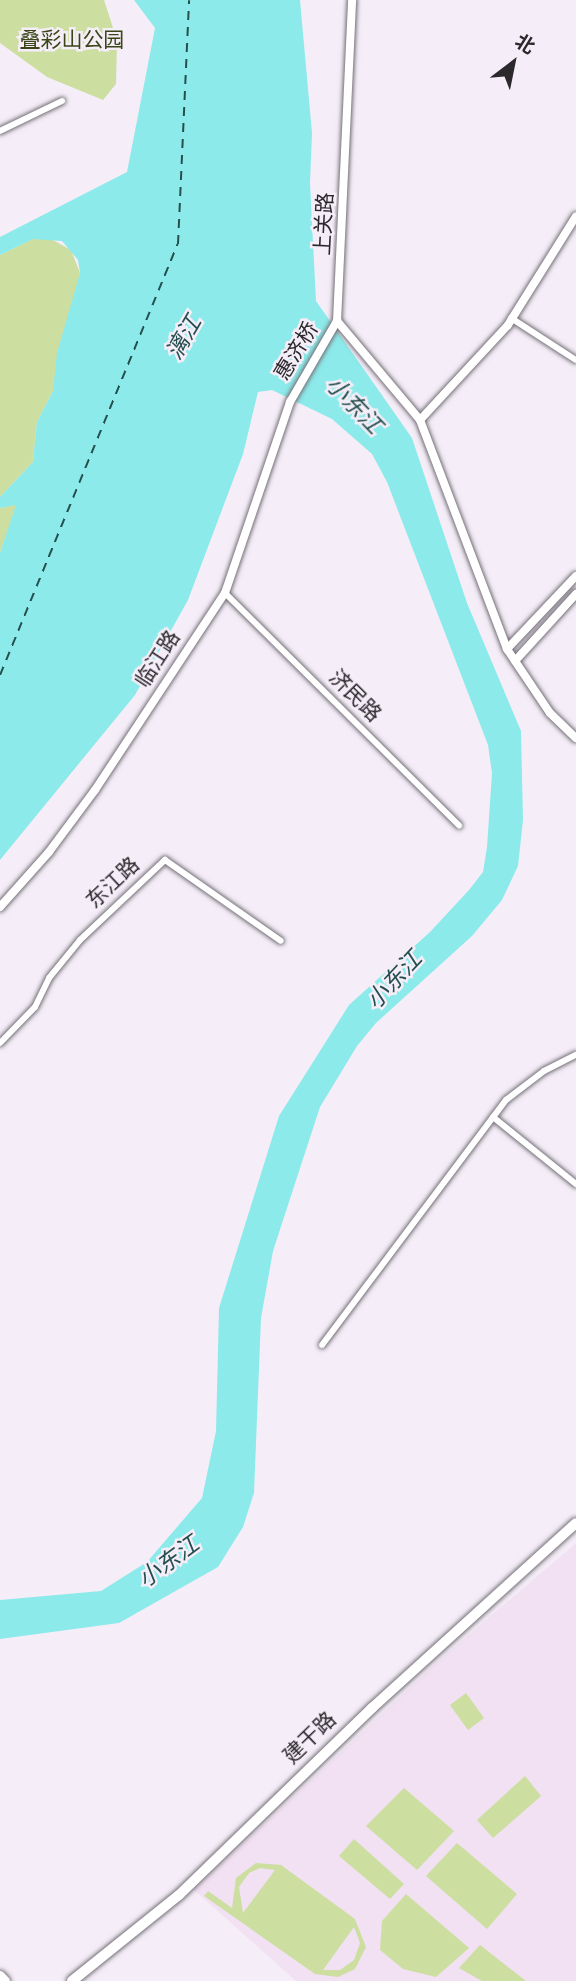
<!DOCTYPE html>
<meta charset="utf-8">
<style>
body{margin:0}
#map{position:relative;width:576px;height:1981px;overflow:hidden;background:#f5eef8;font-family:Overpass,"Noto Sans SC",sans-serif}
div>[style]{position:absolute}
.education>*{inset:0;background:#f2e1f2}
.green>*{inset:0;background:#ccdea0}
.water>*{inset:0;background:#8deaea}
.ferry>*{height:2px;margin-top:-1px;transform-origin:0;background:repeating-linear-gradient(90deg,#244f4f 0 9px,transparent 0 16px)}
.roads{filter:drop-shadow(0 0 2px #757078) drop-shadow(0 0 2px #757078)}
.minor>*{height:6px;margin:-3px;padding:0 3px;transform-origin:3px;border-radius:3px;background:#fff}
.tertiary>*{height:8px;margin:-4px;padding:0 4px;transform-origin:4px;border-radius:4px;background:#fff}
.secondary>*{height:10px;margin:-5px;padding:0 5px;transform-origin:5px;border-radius:5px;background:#fff}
.primary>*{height:10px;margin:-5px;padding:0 5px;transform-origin:5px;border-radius:5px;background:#fff}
span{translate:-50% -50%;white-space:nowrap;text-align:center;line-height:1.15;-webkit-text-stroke:5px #f5eef8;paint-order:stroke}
.park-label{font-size:21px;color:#3a4617}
.street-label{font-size:21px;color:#2c292d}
.water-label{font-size:23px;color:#244f4f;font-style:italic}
.north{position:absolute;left:478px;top:28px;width:70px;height:70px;-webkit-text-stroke:5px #f5eef8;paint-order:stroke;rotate:32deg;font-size:19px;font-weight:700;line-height:28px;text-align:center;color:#2c292d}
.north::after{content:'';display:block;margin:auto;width:24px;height:32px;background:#2c292d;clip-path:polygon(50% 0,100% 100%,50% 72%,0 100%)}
</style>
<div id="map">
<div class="education">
<i style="clip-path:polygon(576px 1543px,576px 1981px,296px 1981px,194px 1890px,437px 1662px)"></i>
</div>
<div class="green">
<i style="clip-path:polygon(0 0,104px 0,117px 40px,116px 84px,103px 100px,47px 77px,0 43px)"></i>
<i style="clip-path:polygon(49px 238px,71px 250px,80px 273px,53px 391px,37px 422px,33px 462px,0 497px,0 255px,33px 239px)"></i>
<i style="clip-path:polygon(17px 504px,9px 527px,0 553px,0 508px)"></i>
<i style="clip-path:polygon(466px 1693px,484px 1718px,468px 1730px,450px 1705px)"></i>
<i style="clip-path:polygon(525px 1776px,541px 1796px,493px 1838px,477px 1820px)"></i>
<i style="clip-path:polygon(404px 1788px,454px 1831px,417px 1870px,366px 1826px)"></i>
<i style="clip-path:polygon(354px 1839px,404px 1884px,390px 1899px,339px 1856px)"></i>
<i style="clip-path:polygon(457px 1843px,517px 1894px,487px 1929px,426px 1876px)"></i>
<i style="clip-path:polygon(evenodd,256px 1863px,281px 1865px,355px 1919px,366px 1947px,355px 1969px,338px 1977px,315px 1974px,204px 1896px,208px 1891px,232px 1908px,236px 1878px,256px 1863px,260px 1868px,275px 1870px,243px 1913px,239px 1887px,249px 1873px,260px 1868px,256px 1863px,354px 1927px,360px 1943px,354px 1960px,340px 1970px,323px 1970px,354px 1927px)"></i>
<i style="clip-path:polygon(406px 1894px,469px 1948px,436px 1977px,403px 1969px,380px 1950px,382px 1921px)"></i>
<i style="clip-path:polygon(480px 1945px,526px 1981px,482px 1981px,459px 1968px)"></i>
</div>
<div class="water">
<i style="clip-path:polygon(134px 0,300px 0,312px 133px,310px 183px,316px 301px,412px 438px,467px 603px,521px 731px,523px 820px,518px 866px,502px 900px,472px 936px,376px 1023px,357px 1046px,320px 1107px,273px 1251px,261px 1318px,254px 1493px,243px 1527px,218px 1567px,119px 1623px,0 1639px,0 1600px,101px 1591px,147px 1562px,202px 1498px,216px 1431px,219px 1308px,279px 1116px,349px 1005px,430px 932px,469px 890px,483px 872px,487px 847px,492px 773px,488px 745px,387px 482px,372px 454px,332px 419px,272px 390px,258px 392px,243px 454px,188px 600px,135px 695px,0 860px,0 553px,16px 505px,0 508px,0 497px,33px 462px,37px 422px,53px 391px,57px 353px,80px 273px,78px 260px,62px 241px,33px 239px,0 255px,0 237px,127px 172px,155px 28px)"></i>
</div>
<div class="ferry">
<i style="left:0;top:675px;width:466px;rotate:-67.6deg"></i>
<i style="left:178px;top:244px;width:244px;rotate:-87.4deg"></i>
</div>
<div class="roads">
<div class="minor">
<i style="left:0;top:131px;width:69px;rotate:-25.8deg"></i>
<i style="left:511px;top:318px;width:77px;rotate:32.9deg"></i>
<i style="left:225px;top:593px;width:330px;rotate:44.8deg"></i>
<i style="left:0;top:1043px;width:50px;rotate:-45.8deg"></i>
<i style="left:35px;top:1007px;width:32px;rotate:-64deg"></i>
<i style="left:49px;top:978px;width:49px;rotate:-50.8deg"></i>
<i style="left:80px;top:940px;width:117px;rotate:-43.3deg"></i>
<i style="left:165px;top:860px;width:141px;rotate:34.9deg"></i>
<i style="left:493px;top:1117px;width:107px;rotate:38.9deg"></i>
<i style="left:322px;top:1345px;width:306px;rotate:-53.1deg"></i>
<i style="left:506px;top:1100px;width:48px;rotate:-37.3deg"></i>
<i style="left:544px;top:1071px;width:36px;rotate:-27deg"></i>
</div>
<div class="tertiary">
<i style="left:337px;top:321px;width:129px;rotate:50deg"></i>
<i style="left:420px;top:420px;width:245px;rotate:69.2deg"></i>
<i style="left:507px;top:649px;width:77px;rotate:56.1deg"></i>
<i style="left:550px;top:713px;width:36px;rotate:44deg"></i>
<i style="left:420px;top:420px;width:129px;rotate:-47.2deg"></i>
<i style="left:508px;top:325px;width:128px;rotate:-58deg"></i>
<i style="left:507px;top:649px;width:100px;rotate:-46.6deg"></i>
<i style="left:515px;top:661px;width:91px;rotate:-47.7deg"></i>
<i style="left:0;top:907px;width:74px;rotate:-48.3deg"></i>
<i style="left:49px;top:852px;width:77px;rotate:-53.4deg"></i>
<i style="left:95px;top:790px;width:236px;rotate:-56.6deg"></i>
<i style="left:225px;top:593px;width:202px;rotate:-71.2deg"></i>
<i style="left:290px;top:402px;width:94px;rotate:-59.9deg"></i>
<i style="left:337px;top:321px;width:321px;rotate:-87.3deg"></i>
</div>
<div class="secondary">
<i style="left:72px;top:1981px;width:137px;rotate:-38.8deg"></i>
<i style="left:179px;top:1895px;width:269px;rotate:-44.1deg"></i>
<i style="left:372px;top:1708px;width:275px;rotate:-42.2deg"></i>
</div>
<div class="primary">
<i style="left:0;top:1976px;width:7px;rotate:45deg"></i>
</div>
</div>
<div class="park-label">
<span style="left:72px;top:42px">叠彩山公园</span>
</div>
<div class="street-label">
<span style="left:326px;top:224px;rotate:-87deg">上关路</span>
<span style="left:298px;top:352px;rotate:-59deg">惠济桥</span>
<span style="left:159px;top:660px;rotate:-57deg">临江路</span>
<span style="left:354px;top:697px;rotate:45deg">济民路</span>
<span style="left:114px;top:884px;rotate:-43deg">东江路</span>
<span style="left:311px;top:1739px;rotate:-44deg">建干路</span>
</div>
<div class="water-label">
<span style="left:186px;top:339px;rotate:-60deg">漓江</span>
<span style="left:352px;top:407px;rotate:46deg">小东江</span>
<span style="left:396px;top:982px;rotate:-47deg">小东江</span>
<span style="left:170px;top:1564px;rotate:-36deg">小东江</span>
</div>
<div class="north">北</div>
</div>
